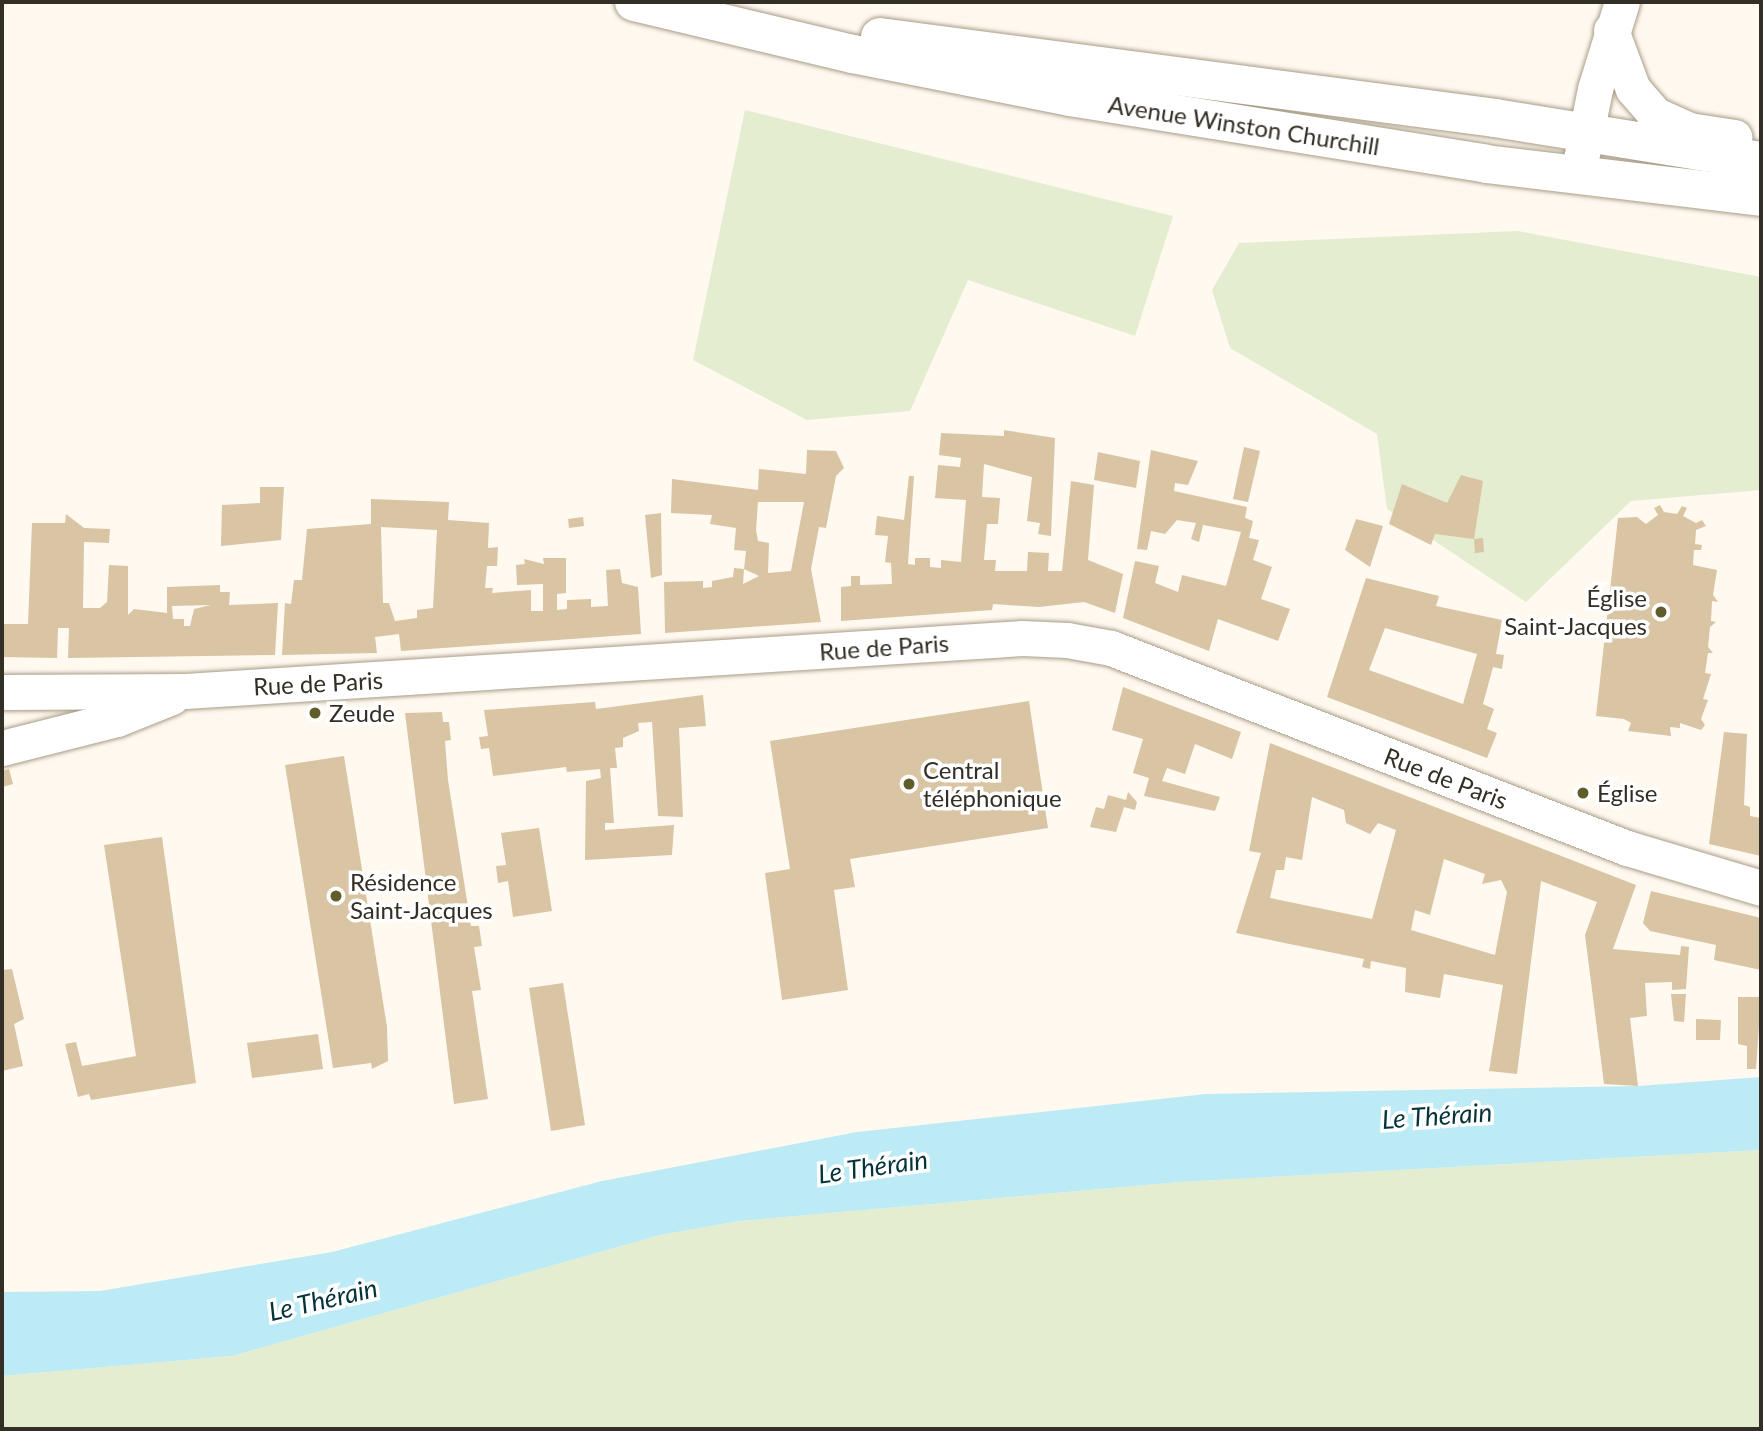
<!DOCTYPE html>
<meta charset="utf-8">
<style>
body{margin:0}
#map{position:relative;width:1763px;height:1431px;overflow:hidden;background:#fff9f0;font-family:Lato,sans-serif}
div>[style]{position:absolute}
.green>*{inset:0;background:#e4edcf}
.water>*{inset:0;background:#bcebf5}
.building>*{inset:0;background:#d9c4a3}
.roads{filter:drop-shadow(0 0 2px #a99d87) drop-shadow(0 0 2px #a99d87)}
.minor>*{height:35px;margin:-17.5px;padding:0 17.5px;transform-origin:17.5px;border-radius:17.5px;background:#fff}
.secondary>*{height:38px;margin:-19px;padding:0 19px;transform-origin:19px;border-radius:19px;background:#fff}
.dots>*{width:19px;height:19px;translate:-50% -50%;box-sizing:border-box;border:4px solid #fff;border-radius:50%}
span{translate:-50% -50%;white-space:nowrap;text-align:center;line-height:1.15;-webkit-text-stroke:7px #fff;paint-order:stroke}
.street-label{font-size:24px;color:#342f26}
.poi-label{font-size:24px;color:#342f26}
.right{translate:-100% -50%;text-align:right}
.left{translate:0 -50%;text-align:left}
.water-label{font-size:26px;color:#05333b;font-style:italic}
.frame{position:absolute;inset:0;border:4px solid #342f26;pointer-events:none}
</style>
<div id="map">
<div class="green">
<i style="clip-path:polygon(745px 110px,1173px 216px,1135px 336px,968px 280px,910px 411px,807px 420px,693px 360px)"></i>
<i style="clip-path:polygon(1518px 231px,1761px 277px,1761px 490px,1631px 501px,1526px 602px,1387px 509px,1377px 434px,1230px 348px,1212px 290px,1239px 243px)"></i>
<i style="clip-path:polygon(1761px 1150px,1761px 1429px,2px 1429px,2px 1376px,232px 1356px,660px 1235px,740px 1221px,1181px 1182px)"></i>
</div>
<div class="water">
<i style="clip-path:polygon(1761px 1077px,1761px 1150px,1181px 1182px,740px 1221px,660px 1235px,232px 1356px,2px 1376px,2px 1292px,100px 1291px,332px 1252px,602px 1181px,857px 1132px,1206px 1094px,1638px 1086px)"></i>
</div>
<div class="building">
<i style="clip-path:polygon(1004px 430px,1055px 438px,1051px 536px,1038px 534px,1040px 523px,1027px 521px,1032px 477px,984px 464px,982px 497px,1000px 498px,998px 524px,987px 524px,984px 560px,996px 560px,995px 571px,1027px 571px,1028px 552px,1049px 553px,1048px 571px,1062px 571px,1071px 481px,1094px 485px,1088px 560px,1123px 574px,1115px 613px,1084px 602px,1039px 607px,993px 604px,992px 610px,841px 621px,841px 587px,851px 586px,851px 576px,860px 576px,860px 585px,892px 584px,891px 563px,885px 562px,888px 536px,875px 535px,877px 516px,904px 520px,909px 476px,914px 476px,908px 564px,915px 565px,915px 558px,930px 558px,930px 567px,941px 568px,941px 560px,961px 562px,966px 500px,935px 498px,938px 465px,960px 467px,961px 458px,939px 455px,941px 433px,1004px 436px)"></i>
<i style="clip-path:polygon(1244px 447px,1260px 451px,1248px 502px,1233px 499px)"></i>
<i style="clip-path:polygon(evenodd,807px 450px,836px 451px,844px 468px,836px 476px,826px 528px,819px 527px,811px 569px,821px 622px,665px 633px,664px 582px,703px 581px,703px 588px,712px 587px,712px 581px,733px 577px,734px 568px,744px 569px,743px 584px,759px 576px,744px 569px,746px 551px,734px 550px,736px 528px,710px 524px,712px 515px,671px 513px,672px 479px,758px 490px,759px 469px,806px 474px,807px 450px,758px 502px,804px 502px,791px 571px,768px 573px,769px 543px,758px 541px,756px 530px,758px 502px)"></i>
<i style="clip-path:polygon(1151px 450px,1198px 461px,1188px 485px,1175px 483px,1174px 491px,1247px 507px,1245px 518px,1253px 521px,1249px 538px,1259px 540px,1253px 560px,1272px 567px,1261px 599px,1290px 609px,1278px 641px,1218px 619px,1209px 651px,1123px 618px,1135px 561px,1159px 566px,1155px 583px,1178px 592px,1182px 575px,1226px 586px,1241px 532px,1203px 525px,1199px 542px,1191px 539px,1196px 523px,1177px 520px,1165px 534px,1151px 531px,1147px 550px,1137px 549px)"></i>
<i style="clip-path:polygon(1098px 452px,1140px 461px,1136px 488px,1094px 480px)"></i>
<i style="clip-path:polygon(1461px 475px,1483px 481px,1474px 539px,1435px 534px,1431px 545px,1389px 524px,1402px 484px,1447px 503px)"></i>
<i style="clip-path:polygon(260px 487px,284px 487px,281px 540px,221px 546px,222px 505px,260px 503px)"></i>
<i style="clip-path:polygon(evenodd,371px 499px,449px 502px,448px 520px,489px 523px,488px 548px,498px 547px,497px 566px,487px 566px,485px 588px,493px 588px,492px 593px,531px 590px,531px 611px,543px 611px,543px 584px,517px 585px,516px 565px,525px 564px,524px 559px,544px 564px,543px 558px,566px 558px,566px 593px,557px 594px,557px 610px,567px 609px,567px 600px,591px 599px,591px 607px,608px 606px,606px 570px,620px 569px,622px 583px,638px 587px,641px 634px,401px 651px,399px 634px,375px 637px,377px 653px,282px 655px,285px 603px,291px 604px,294px 580px,302px 580px,307px 529px,371px 524px,371px 499px,381px 527px,437px 530px,433px 608px,417px 610px,417px 618px,395px 621px,389px 603px,383px 603px,381px 527px)"></i>
<i style="clip-path:polygon(1660px 505px,1664px 512px,1677px 514px,1682px 506px,1687px 508px,1683px 516px,1696px 523px,1702px 520px,1706px 526px,1696px 530px,1695px 544px,1702px 545px,1701px 550px,1694px 550px,1693px 565px,1717px 570px,1713px 595px,1718px 602px,1712px 601px,1711px 621px,1716px 622px,1710px 627px,1708px 647px,1713px 653px,1708px 653px,1705px 673px,1711px 674px,1703px 699px,1708px 700px,1701px 719px,1705px 725px,1701px 730px,1680px 723px,1680px 728px,1670px 727px,1671px 736px,1628px 731px,1631px 723px,1624px 719px,1596px 716px,1618px 518px,1637px 517px,1646px 524px,1658px 515px,1654px 508px)"></i>
<i style="clip-path:polygon(661px 513px,662px 575px,651px 578px,645px 515px)"></i>
<i style="clip-path:polygon(evenodd,66px 514px,84px 528px,110px 529px,109px 543px,84px 542px,83px 608px,100px 608px,107px 602px,109px 565px,128px 566px,128px 615px,134px 609px,167px 613px,167px 587px,220px 585px,220px 592px,230px 592px,229px 605px,278px 603px,275px 655px,68px 658px,69px 628px,58px 628px,57px 658px,2px 657px,2px 624px,28px 624px,32px 523px,65px 523px,66px 514px,211px 605px,194px 609px,190px 626px,184px 626px,184px 619px,173px 619px,172px 606px,211px 605px)"></i>
<i style="clip-path:polygon(583px 517px,584px 526px,569px 528px,568px 519px)"></i>
<i style="clip-path:polygon(1356px 519px,1383px 526px,1370px 567px,1345px 550px)"></i>
<i style="clip-path:polygon(1483px 538px,1484px 552px,1475px 553px,1474px 539px)"></i>
<i style="clip-path:polygon(evenodd,1366px 578px,1439px 596px,1436px 606px,1502px 620px,1496px 654px,1504px 655px,1502px 669px,1493px 667px,1483px 704px,1494px 709px,1487px 729px,1497px 733px,1487px 758px,1327px 697px,1366px 578px,1385px 628px,1477px 654px,1463px 704px,1369px 670px,1385px 628px)"></i>
<i style="clip-path:polygon(1123px 687px,1241px 732px,1232px 759px,1195px 744px,1185px 774px,1167px 768px,1162px 781px,1220px 797px,1215px 811px,1144px 796px,1149px 778px,1133px 773px,1143px 739px,1112px 730px)"></i>
<i style="clip-path:polygon(703px 695px,706px 726px,679px 728px,683px 817px,658px 816px,652px 722px,638px 723px,639px 731px,623px 738px,623px 747px,615px 748px,617px 768px,610px 768px,614px 823px,605px 823px,605px 830px,674px 825px,672px 855px,585px 860px,586px 781px,601px 778px,600px 769px,567px 772px,566px 767px,493px 776px,489px 748px,481px 749px,479px 737px,488px 736px,484px 710px,595px 702px,596px 709px)"></i>
<i style="clip-path:polygon(1029px 701px,1048px 828px,850px 859px,855px 887px,834px 890px,848px 990px,782px 1000px,765px 873px,790px 869px,770px 741px)"></i>
<i style="clip-path:polygon(442px 712px,443px 722px,449px 722px,451px 740px,445px 741px,448px 780px,471px 926px,479px 926px,482px 946px,474px 947px,481px 990px,472px 991px,488px 1099px,454px 1104px,405px 713px)"></i>
<i style="clip-path:polygon(1724px 732px,1747px 734px,1744px 805px,1750px 807px,1750px 816px,1761px 818px,1761px 856px,1709px 844px)"></i>
<i style="clip-path:polygon(evenodd,1270px 743px,1636px 885px,1613px 949px,1680px 955px,1681px 946px,1689px 947px,1686px 989px,1672px 990px,1672px 982px,1645px 983px,1647px 1016px,1630px 1018px,1638px 1086px,1604px 1084px,1585px 935px,1597px 902px,1541px 881px,1517px 1074px,1489px 1071px,1503px 985px,1444px 974px,1440px 998px,1405px 992px,1406px 968px,1371px 961px,1370px 969px,1362px 967px,1364px 959px,1236px 933px,1261px 853px,1249px 851px,1270px 743px,1312px 797px,1344px 810px,1346px 823px,1370px 834px,1378px 823px,1396px 830px,1372px 919px,1270px 898px,1276px 870px,1284px 870px,1286px 857px,1302px 860px,1312px 797px,1270px 743px,1444px 859px,1485px 874px,1482px 884px,1501px 880px,1507px 892px,1495px 955px,1411px 930px,1415px 910px,1430px 915px,1444px 859px)"></i>
<i style="clip-path:polygon(344px 756px,387px 1027px,388px 1061px,372px 1069px,371px 1063px,333px 1068px,285px 765px)"></i>
<i style="clip-path:polygon(9px 769px,13px 784px,2px 787px,2px 771px)"></i>
<i style="clip-path:polygon(1128px 792px,1137px 802px,1135px 810px,1124px 807px,1116px 832px,1090px 827px,1096px 807px,1104px 809px,1108px 795px,1126px 800px)"></i>
<i style="clip-path:polygon(539px 828px,552px 911px,513px 917px,508px 881px,498px 883px,496px 866px,506px 865px,501px 833px)"></i>
<i style="clip-path:polygon(162px 837px,196px 1083px,91px 1100px,89px 1094px,78px 1097px,65px 1044px,76px 1042px,82px 1066px,136px 1056px,104px 845px)"></i>
<i style="clip-path:polygon(1651px 891px,1761px 918px,1761px 970px,1714px 960px,1716px 945px,1650px 931px,1643px 923px)"></i>
<i style="clip-path:polygon(12px 969px,24px 1019px,14px 1024px,23px 1066px,2px 1071px,2px 970px)"></i>
<i style="clip-path:polygon(563px 983px,585px 1125px,551px 1131px,529px 988px)"></i>
<i style="clip-path:polygon(1671px 994px,1686px 994px,1684px 1022px,1674px 1021px)"></i>
<i style="clip-path:polygon(1738px 997px,1761px 997px,1756px 1069px,1747px 1069px,1747px 1046px,1738px 1044px)"></i>
<i style="clip-path:polygon(1696px 1019px,1721px 1020px,1720px 1040px,1696px 1040px)"></i>
<i style="clip-path:polygon(318px 1034px,323px 1069px,252px 1078px,247px 1043px)"></i>
</div>
<div class="roads">
<div class="minor">
<i style="left:1611px;top:30px;width:63px;rotate:69.6deg"></i>
<i style="left:1633px;top:89px;width:35px;rotate:49deg"></i>
<i style="left:1656px;top:115px;width:36px;rotate:24deg"></i>
<i style="left:1689px;top:130px;width:46px;rotate:8.8deg"></i>
<i style="left:1578px;top:174px;width:87px;rotate:-78.7deg"></i>
<i style="left:1595px;top:89px;width:91px;rotate:-72.8deg"></i>
<i style="left:2px;top:692px;width:183px;rotate:-0.3deg"></i>
<i style="left:185px;top:691px;width:839px;rotate:-3.62deg"></i>
<i style="left:1022px;top:638px;width:45px;rotate:2.5deg"></i>
<i style="left:1067px;top:640px;width:45px;rotate:10.3deg"></i>
<i style="left:1111px;top:648px;width:553px;rotate:21.19deg"></i>
<i style="left:1627px;top:848px;width:140px;rotate:16.6deg"></i>
<i style="left:2px;top:748px;width:119px;rotate:-14.2deg"></i>
<i style="left:117px;top:719px;width:59px;rotate:-21.8deg"></i>
</div>
<div class="secondary">
<i style="left:634px;top:2px;width:225px;rotate:13.4deg"></i>
<i style="left:853px;top:54px;width:221px;rotate:11.2deg"></i>
<i style="left:1070px;top:97px;width:421px;rotate:9.1deg"></i>
<i style="left:1486px;top:164px;width:277px;rotate:6.8deg"></i>
<i style="left:880px;top:37px;width:620px;rotate:7.5deg"></i>
<i style="left:1495px;top:118px;width:269px;rotate:9.2deg"></i>
</div>
</div>
<div class="dots">
<i style="left:1661px;top:612px;background:#615d2a"></i>
<i style="left:315px;top:713px;background:#615d2a"></i>
<i style="left:909px;top:784px;background:#615d2a"></i>
<i style="left:1583px;top:793px;background:#615d2a"></i>
<i style="left:336px;top:896px;background:#615d2a"></i>
</div>
<div class="street-label">
<span style="left:1244px;top:125px;rotate:9deg">Avenue Winston Churchill</span>
<span style="left:884px;top:647px;rotate:-4deg">Rue de Paris</span>
<span style="left:318px;top:683px;rotate:-3deg">Rue de Paris</span>
<span style="left:1446px;top:778px;rotate:21deg">Rue de Paris</span>
</div>
<div class="poi-label">
<span class="right" style="left:1647px;top:612px">Église<br>Saint-Jacques</span>
<span class="left" style="left:329px;top:713px">Zeude</span>
<span class="left" style="left:923px;top:784px">Central<br>téléphonique</span>
<span class="left" style="left:1597px;top:793px">Église</span>
<span class="left" style="left:350px;top:896px">Résidence<br>Saint-Jacques</span>
</div>
<div class="water-label">
<span style="left:1437px;top:1116px;rotate:-4deg">Le Thérain</span>
<span style="left:873px;top:1167px;rotate:-8deg">Le Thérain</span>
<span style="left:323px;top:1300px;rotate:-13deg">Le Thérain</span>
</div>
<div class="frame"></div>
</div>
